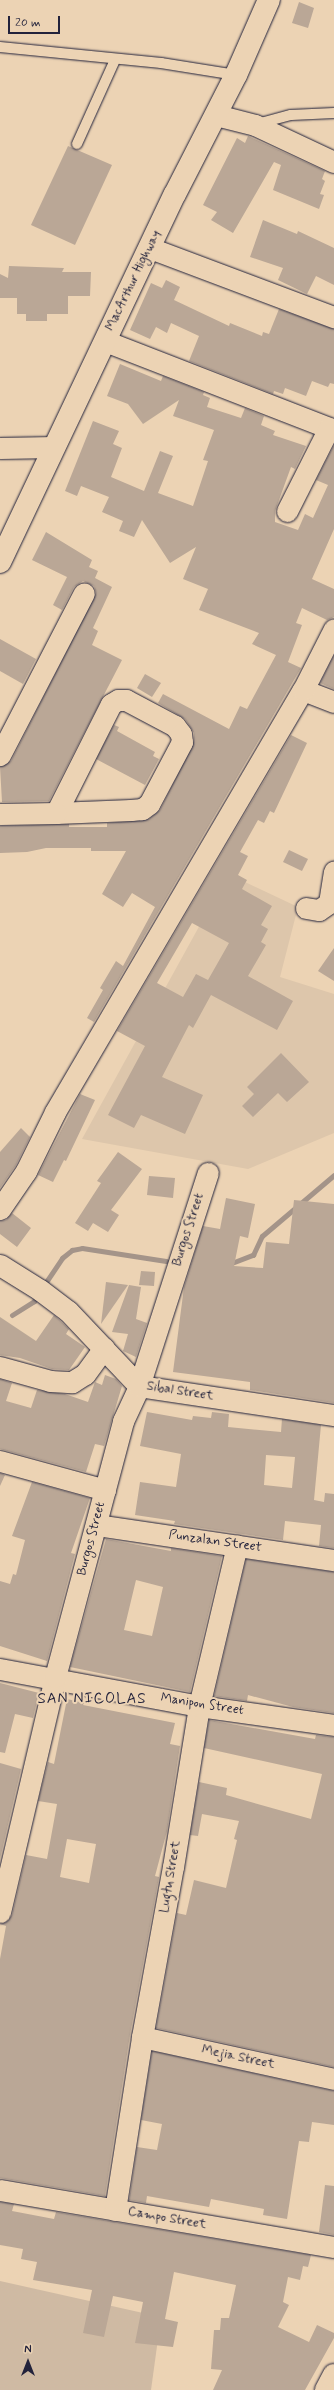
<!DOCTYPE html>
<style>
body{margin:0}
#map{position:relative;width:334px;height:2390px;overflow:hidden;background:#ecd3b4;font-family:Mynerve,sans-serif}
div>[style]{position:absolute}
.built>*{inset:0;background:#ddc6ab}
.green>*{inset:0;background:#cfbaa3}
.stream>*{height:5px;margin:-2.5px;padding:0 2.5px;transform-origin:2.5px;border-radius:2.5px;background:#a49489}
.building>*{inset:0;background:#baa796}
.roads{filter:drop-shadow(0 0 1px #22223b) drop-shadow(0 0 1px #22223b)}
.service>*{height:10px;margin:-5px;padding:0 5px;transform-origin:5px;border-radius:5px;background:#ecd3b4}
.minor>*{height:21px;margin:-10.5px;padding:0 10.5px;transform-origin:10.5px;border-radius:10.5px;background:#ecd3b4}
.tertiary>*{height:22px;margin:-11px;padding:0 11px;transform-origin:11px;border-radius:11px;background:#ecd3b4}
.trunk>*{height:22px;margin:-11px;padding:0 11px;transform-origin:11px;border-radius:11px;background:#ecd3b4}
span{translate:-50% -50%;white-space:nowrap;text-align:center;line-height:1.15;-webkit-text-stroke:4px #ecd3b4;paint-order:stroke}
.street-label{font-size:13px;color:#22223b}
.quarter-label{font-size:15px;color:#22223b;letter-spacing:1px}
.north{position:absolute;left:8px;top:2342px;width:40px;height:40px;-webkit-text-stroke:3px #ecd3b4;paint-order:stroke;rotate:0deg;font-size:11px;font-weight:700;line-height:16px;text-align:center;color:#22223b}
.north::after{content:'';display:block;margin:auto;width:14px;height:18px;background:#22223b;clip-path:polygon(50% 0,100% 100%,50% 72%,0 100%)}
.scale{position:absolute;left:8px;top:16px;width:52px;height:18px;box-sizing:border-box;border:2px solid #22223b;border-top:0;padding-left:5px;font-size:12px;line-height:14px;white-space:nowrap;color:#22223b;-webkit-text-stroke:3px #ecd3b4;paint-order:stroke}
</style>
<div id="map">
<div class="built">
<i style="clip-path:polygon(228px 874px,298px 907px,280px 977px,334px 994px,334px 1133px,248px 1169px,82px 1139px)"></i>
</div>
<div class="green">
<i style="clip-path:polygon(0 2281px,161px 2317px,151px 2390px,0 2390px)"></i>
</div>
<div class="stream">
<i style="left:229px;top:1264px;width:26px;rotate:-21deg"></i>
<i style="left:253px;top:1255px;width:21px;rotate:-65deg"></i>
<i style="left:262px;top:1236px;width:94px;rotate:-40.3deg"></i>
<i style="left:46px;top:1282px;width:29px;rotate:-56deg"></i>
<i style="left:62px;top:1258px;width:13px;rotate:-39deg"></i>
<i style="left:72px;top:1250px;width:10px;rotate:-11deg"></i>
<i style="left:82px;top:1248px;width:85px;rotate:8.8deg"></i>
<i style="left:12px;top:1315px;width:26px;rotate:-32deg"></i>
<i style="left:34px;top:1301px;width:7px;rotate:-56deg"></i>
</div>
<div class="building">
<i style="clip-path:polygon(299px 2px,314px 8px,308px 28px,292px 23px)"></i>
<i style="clip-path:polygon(248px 136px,325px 171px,322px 179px,325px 181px,320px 194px,324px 195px,319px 209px,273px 190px,281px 165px,274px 162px,233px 233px,211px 220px,217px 212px,203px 205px,237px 138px,245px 143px)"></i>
<i style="clip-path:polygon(68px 146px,112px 165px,75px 245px,31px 225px)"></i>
<i style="clip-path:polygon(263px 220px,297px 234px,298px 231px,334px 248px,334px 285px,316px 276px,307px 294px,278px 280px,283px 268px,250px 257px)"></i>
<i style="clip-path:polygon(9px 266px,64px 268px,62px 272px,91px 272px,90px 296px,68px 296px,68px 314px,47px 314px,47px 321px,26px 321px,26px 314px,17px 314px,17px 298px,0 298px,0 274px,8px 278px)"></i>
<i style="clip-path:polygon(166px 280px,180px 287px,174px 300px,229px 326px,230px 323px,262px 336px,263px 332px,269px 334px,279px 309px,334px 329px,334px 384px,330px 383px,328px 387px,312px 381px,306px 396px,285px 388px,283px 394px,274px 391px,273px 394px,189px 361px,199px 336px,171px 323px,167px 333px,156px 327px,150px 339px,130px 330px,151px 283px,162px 288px)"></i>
<i style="clip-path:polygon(120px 364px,161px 381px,163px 376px,204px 392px,203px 395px,210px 398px,207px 407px,241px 418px,245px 408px,264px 416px,261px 425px,275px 431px,273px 435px,306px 446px,295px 469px,291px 467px,275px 511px,275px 522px,298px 530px,305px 514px,313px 518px,328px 485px,316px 480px,334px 445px,334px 529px,312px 579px,334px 589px,334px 617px,327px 620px,302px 608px,296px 623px,302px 625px,288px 662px,301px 668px,94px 1022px,87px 1018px,103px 990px,100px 988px,116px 961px,123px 966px,155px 907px,132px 893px,123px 907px,102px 894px,126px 851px,91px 851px,91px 848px,46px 848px,27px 852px,0 853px,0 826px,69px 824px,69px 827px,107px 827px,107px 823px,149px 819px,160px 810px,194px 741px,194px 733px,185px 719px,158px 703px,163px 694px,229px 729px,240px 706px,247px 709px,276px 655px,252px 644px,259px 633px,199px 610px,208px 589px,183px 579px,196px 547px,170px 563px,142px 520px,134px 537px,119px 531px,123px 521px,102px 512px,109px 497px,81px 486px,77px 496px,65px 491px,93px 421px,119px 431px,113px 444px,122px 448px,111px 477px,144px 491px,160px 451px,173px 456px,158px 493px,193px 506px,208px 461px,203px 460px,214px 430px,173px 416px,179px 400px,143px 424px,128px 404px,107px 396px)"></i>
<i style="clip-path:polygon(46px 532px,92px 560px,89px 567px,98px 571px,95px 578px,112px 587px,93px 628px,98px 631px,92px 645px,122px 660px,49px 801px,2px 802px,0 767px,11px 761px,96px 593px,94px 586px,83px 581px,74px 587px,62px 610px,53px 605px,67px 577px,32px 560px)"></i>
<i style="clip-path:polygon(0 639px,36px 659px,23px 684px,0 671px)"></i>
<i style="clip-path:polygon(334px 655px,334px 689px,320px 683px)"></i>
<i style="clip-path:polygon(145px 674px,161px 683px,152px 697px,137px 688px)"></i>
<i style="clip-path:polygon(114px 725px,119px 727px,117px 731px,155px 752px,153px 756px,159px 759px,145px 785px,96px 759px)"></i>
<i style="clip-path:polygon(evenodd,291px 735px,307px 743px,274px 813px,270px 811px,264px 823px,258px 820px,240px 852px,248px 856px,238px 875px,247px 880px,242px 889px,272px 906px,261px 925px,268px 929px,261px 942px,266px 945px,248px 976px,293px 1001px,277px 1030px,211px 995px,193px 1028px,189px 1025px,162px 1077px,203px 1095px,185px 1134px,141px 1115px,134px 1128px,108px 1115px,145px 1046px,117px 1031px,291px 735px,192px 923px,229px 943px,208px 980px,196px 974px,183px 997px,157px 983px,192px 923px)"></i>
<i style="clip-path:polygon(289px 850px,308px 859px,302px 871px,283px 862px)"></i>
<i style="clip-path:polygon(334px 948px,334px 981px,318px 971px)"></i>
<i style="clip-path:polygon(281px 1053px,309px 1082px,287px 1102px,278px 1093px,253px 1117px,242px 1106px,254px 1094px,247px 1087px)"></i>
<i style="clip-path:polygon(80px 1094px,95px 1100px,66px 1161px,64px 1160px,53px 1182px,38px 1175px)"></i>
<i style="clip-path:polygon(21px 1128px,30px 1137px,16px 1165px,0 1188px,0 1152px)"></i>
<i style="clip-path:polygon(118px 1152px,142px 1169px,111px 1210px,119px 1215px,108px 1232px,93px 1223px,88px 1231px,75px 1223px,101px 1183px,97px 1181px)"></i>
<i style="clip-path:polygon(149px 1176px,175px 1178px,173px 1198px,147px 1195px)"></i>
<i style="clip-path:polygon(226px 1198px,255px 1204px,248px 1238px,240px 1236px,234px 1266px,263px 1268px,266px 1242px,289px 1244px,294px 1200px,334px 1204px,334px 1403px,250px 1390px,250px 1382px,173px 1372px,184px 1287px,203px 1226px,220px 1229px)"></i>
<i style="clip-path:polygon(12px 1213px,31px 1228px,17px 1247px,0 1234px,0 1221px,6px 1220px)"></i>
<i style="clip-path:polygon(141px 1271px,155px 1272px,154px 1286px,139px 1285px)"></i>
<i style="clip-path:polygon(106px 1282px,128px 1285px,101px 1324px)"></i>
<i style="clip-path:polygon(129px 1285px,141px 1287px,136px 1319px,147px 1323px,136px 1357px,123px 1351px,128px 1334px,112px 1332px)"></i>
<i style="clip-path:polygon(54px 1315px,69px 1329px,66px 1334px,85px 1347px,69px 1370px,52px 1369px,20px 1358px,0 1355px,0 1317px,36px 1341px)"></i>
<i style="clip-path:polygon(105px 1375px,116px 1379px,122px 1386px,104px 1446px,95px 1444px,86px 1472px,0 1449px,0 1379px,12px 1383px,6px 1401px,31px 1408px,37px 1390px,65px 1394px,88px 1402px,95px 1382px,102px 1385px)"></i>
<i style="clip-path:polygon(evenodd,147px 1412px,192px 1420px,193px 1416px,211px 1418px,212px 1412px,229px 1414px,228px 1427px,281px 1432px,282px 1419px,321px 1425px,314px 1500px,324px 1502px,325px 1493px,334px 1494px,334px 1548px,319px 1546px,321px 1525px,285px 1521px,283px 1540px,174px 1524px,175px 1521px,135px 1515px,140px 1482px,176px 1487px,181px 1454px,140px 1446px,147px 1412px,266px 1455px,295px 1457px,292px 1488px,264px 1485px,266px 1455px)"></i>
<i style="clip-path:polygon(0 1473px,5px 1475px,0 1486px)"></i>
<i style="clip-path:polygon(32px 1482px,90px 1498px,71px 1553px,75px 1554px,47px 1661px,0 1646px,0 1581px,10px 1584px,13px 1574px,16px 1575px,25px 1540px,12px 1536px)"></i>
<i style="clip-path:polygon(evenodd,106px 1539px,171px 1551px,171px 1548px,222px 1556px,190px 1692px,70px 1667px,106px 1539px,136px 1580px,163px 1587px,152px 1636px,124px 1630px,136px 1580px)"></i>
<i style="clip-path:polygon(246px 1559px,334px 1572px,334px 1713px,293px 1707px,248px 1695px,247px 1701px,214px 1696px)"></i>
<i style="clip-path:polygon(0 1683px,39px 1693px,33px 1718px,15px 1714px,5px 1753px,0 1752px)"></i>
<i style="clip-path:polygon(evenodd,67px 1699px,84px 1703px,83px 1705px,175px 1723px,170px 1744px,180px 1746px,167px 1831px,155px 1876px,159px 1877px,130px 2035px,105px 2196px,0 2178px,0 1959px,6px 1926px,0 1924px,8px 1920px,12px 1915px,26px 1855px,47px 1859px,57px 1804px,38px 1801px,48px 1762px,54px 1764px,67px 1699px,67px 1839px,96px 1844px,89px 1883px,60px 1877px,67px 1839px)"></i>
<i style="clip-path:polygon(209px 1720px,315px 1739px,316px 1735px,334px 1737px,334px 2067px,156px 2028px,177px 1913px,186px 1915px,194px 1880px,226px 1888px,237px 1840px,234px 1839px,239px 1821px,202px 1814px,198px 1836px,190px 1835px,199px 1782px,227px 1788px,226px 1795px,311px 1819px,322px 1774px,204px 1748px)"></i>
<i style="clip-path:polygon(0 1763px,21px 1769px,0 1859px)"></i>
<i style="clip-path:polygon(152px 2051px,334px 2091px,334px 2125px,312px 2122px,309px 2142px,299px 2141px,287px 2219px,263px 2215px,264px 2209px,211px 2199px,209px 2207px,147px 2196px,146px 2203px,129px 2200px,137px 2147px,157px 2150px,162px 2124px,141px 2120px)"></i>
<i style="clip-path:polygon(325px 2185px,334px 2186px,334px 2235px,319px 2232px)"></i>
<i style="clip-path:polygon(0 2202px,14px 2204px,12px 2211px,54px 2219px,56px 2212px,311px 2255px,308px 2267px,303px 2266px,300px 2280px,288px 2277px,283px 2302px,289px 2305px,278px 2327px,309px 2342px,317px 2325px,334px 2333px,334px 2338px,305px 2390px,213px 2390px,222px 2370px,211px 2369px,214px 2330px,220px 2330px,221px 2318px,229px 2318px,236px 2285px,174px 2272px,165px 2319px,178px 2322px,173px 2347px,135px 2343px,143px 2302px,113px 2296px,104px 2337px,83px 2333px,92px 2290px,33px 2280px,37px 2262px,21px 2259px,23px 2249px,0 2245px)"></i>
</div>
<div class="roads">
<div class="service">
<i style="left:0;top:47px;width:162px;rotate:5.7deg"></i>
<i style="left:161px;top:63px;width:76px;rotate:9.1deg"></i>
<i style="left:257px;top:124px;width:35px;rotate:-15deg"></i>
<i style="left:291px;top:115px;width:43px;rotate:-2.7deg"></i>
<i style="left:77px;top:144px;width:92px;rotate:-65.7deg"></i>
</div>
<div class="minor">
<i style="left:216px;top:115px;width:40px;rotate:14.4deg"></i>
<i style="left:255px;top:125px;width:87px;rotate:25.1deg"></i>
<i style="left:150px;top:248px;width:197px;rotate:20.6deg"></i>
<i style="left:105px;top:341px;width:246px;rotate:21.2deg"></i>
<i style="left:0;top:448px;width:54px;rotate:-1.1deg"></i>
<i style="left:287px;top:511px;width:93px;rotate:-63.2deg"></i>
<i style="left:303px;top:690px;width:33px;rotate:21deg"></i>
<i style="left:118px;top:700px;width:8px"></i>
<i style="left:126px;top:700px;width:55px;rotate:28deg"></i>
<i style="left:175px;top:726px;width:10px;rotate:53deg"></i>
<i style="left:181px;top:734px;width:8px;rotate:83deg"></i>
<i style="left:182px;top:742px;width:70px;rotate:118deg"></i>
<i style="left:149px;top:804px;width:9px;rotate:144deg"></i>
<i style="left:142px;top:809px;width:11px;rotate:175deg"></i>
<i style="left:131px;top:810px;width:75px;rotate:177.7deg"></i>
<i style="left:56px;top:813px;width:122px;rotate:-63.2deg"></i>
<i style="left:111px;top:704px;width:8px;rotate:-30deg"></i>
<i style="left:0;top:755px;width:182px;rotate:-62.6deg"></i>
<i style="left:0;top:814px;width:56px;rotate:-1deg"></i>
<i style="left:306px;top:908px;width:13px;rotate:9deg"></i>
<i style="left:319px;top:910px;width:12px;rotate:-35deg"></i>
<i style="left:329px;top:903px;width:32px;rotate:-81deg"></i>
<i style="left:0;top:1209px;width:46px;rotate:-55.6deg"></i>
<i style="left:26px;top:1171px;width:66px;rotate:-63.8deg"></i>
<i style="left:55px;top:1112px;width:489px;rotate:-59.6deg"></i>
<i style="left:303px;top:690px;width:68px;rotate:-63.1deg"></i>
<i style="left:0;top:1265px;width:47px;rotate:32deg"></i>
<i style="left:40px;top:1290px;width:35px;rotate:37deg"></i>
<i style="left:68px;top:1311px;width:103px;rotate:46.6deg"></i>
<i style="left:139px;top:1386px;width:197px;rotate:8.5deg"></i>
<i style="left:0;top:1367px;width:52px;rotate:15.6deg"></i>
<i style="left:50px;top:1381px;width:22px;rotate:3deg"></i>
<i style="left:72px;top:1382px;width:15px;rotate:-32deg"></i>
<i style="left:85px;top:1374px;width:32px;rotate:-54deg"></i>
<i style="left:0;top:1461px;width:109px;rotate:15.4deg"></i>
<i style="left:96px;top:1525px;width:241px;rotate:8.4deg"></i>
<i style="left:0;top:1669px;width:202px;rotate:10.5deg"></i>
<i style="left:199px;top:1706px;width:136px;rotate:8deg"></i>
<i style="left:0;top:1912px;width:241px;rotate:-76.8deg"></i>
<i style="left:55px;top:1677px;width:265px;rotate:-75.1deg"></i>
<i style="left:123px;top:1421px;width:38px;rotate:-65deg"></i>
<i style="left:139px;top:1386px;width:224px;rotate:-72.1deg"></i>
<i style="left:142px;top:2037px;width:197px;rotate:12.3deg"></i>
<i style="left:0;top:2190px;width:339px;rotate:9.7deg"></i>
<i style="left:115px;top:2210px;width:175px;rotate:-81.1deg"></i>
<i style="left:142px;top:2037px;width:173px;rotate:-79.7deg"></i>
<i style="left:173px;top:1867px;width:163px;rotate:-80.8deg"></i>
<i style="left:199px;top:1706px;width:165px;rotate:-76.7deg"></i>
</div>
<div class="tertiary">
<i style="left:326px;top:2390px;width:17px;rotate:-62deg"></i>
</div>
<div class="trunk">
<i style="left:0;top:562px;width:407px;rotate:-64.6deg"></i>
<i style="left:175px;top:194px;width:134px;rotate:-62.9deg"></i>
<i style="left:236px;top:75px;width:82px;rotate:-66.3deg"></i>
</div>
</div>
<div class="street-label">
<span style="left:134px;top:281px;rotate:-64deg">MacArthur Highway</span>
<span style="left:189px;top:1230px;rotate:-72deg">Burgos Street</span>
<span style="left:180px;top:1392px;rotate:9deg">Sibal Street</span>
<span style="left:92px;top:1539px;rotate:-75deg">Burgos Street</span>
<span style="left:215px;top:1542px;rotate:8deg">Punzalan Street</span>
<span style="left:202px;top:1705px;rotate:9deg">Manipon Street</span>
<span style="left:171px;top:1877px;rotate:-80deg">Lugtu Street</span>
<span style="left:238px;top:2058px;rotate:12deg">Mejia Street</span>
<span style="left:167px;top:2219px;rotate:10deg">Campo Street</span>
</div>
<div class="quarter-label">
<span style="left:92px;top:1700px">SAN NICOLAS</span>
</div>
<div class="north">N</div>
<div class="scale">20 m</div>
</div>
